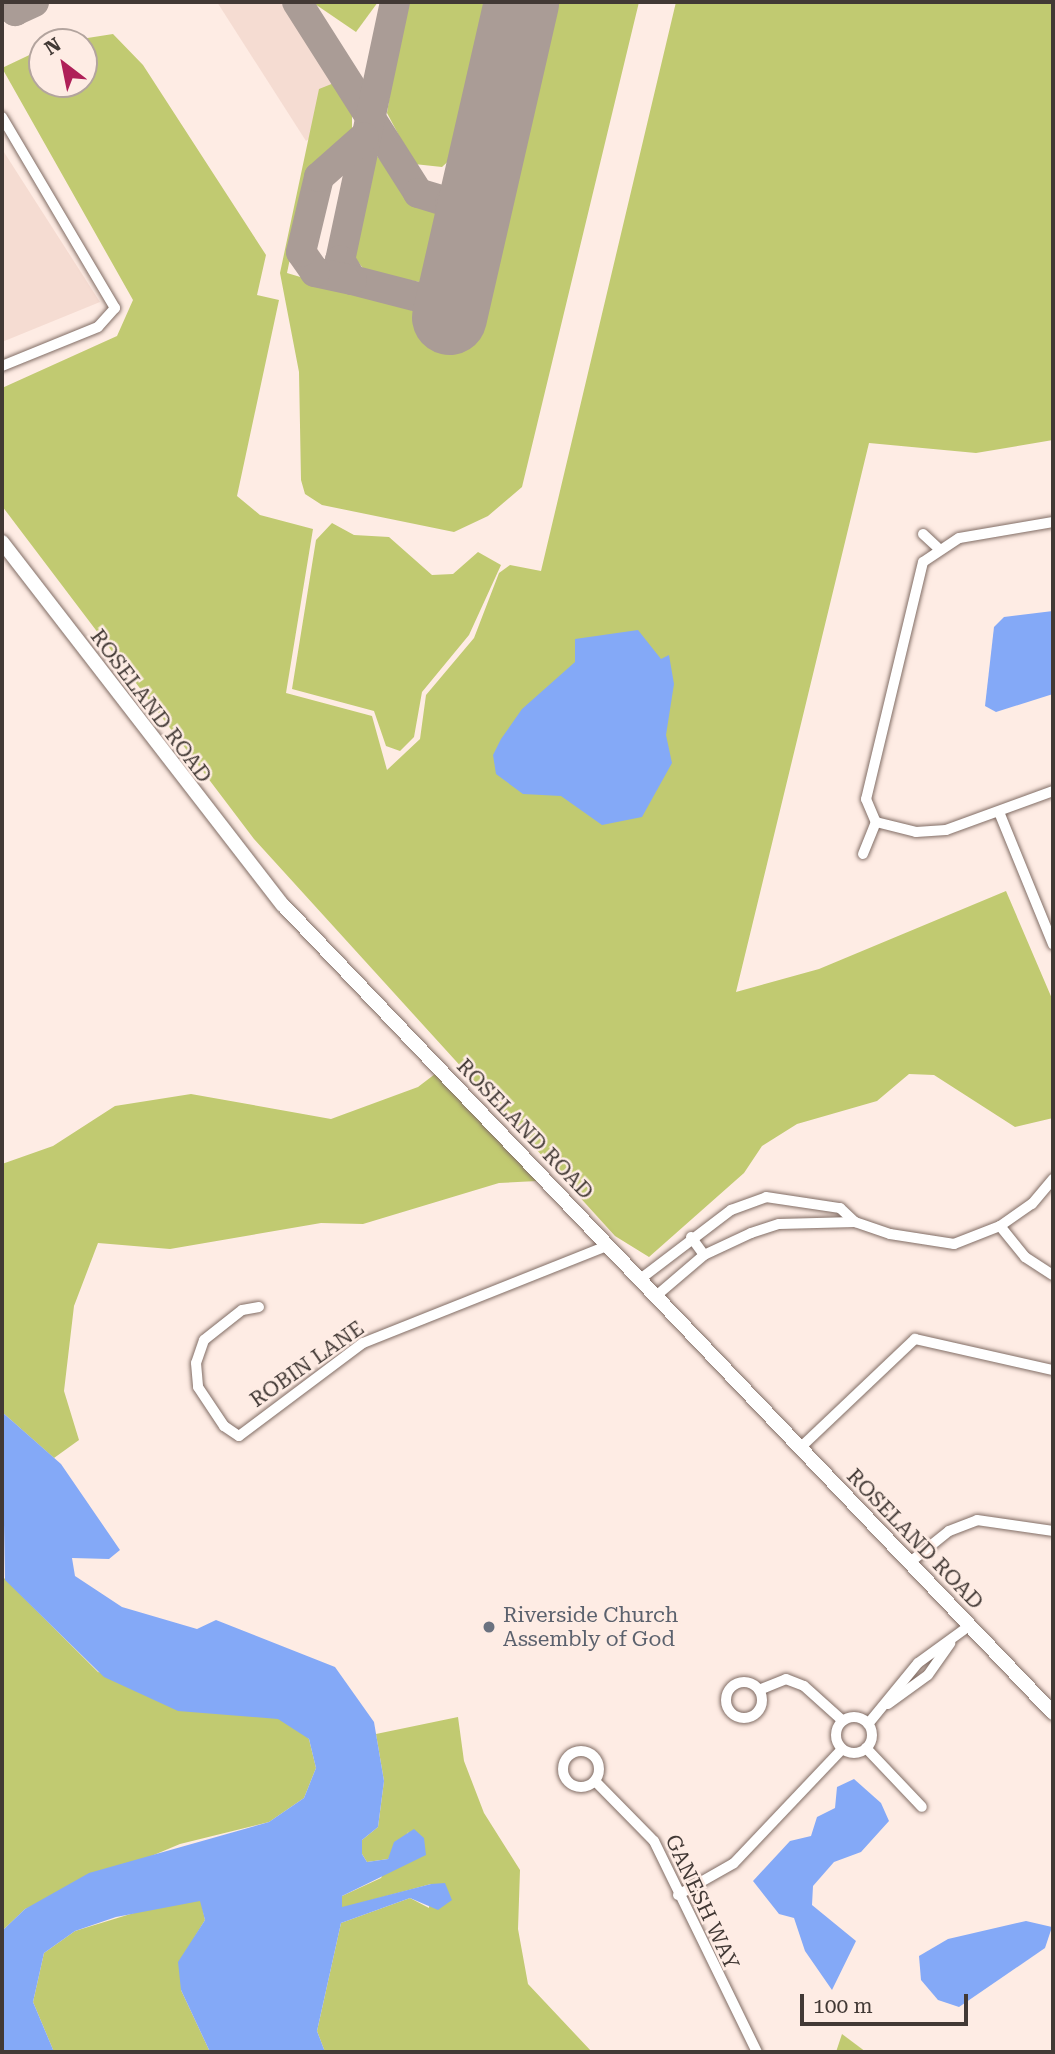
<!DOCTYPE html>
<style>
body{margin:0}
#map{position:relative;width:1055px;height:2054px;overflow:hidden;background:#feece4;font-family:"Roboto Serif",serif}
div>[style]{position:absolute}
.built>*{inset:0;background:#f5dcd2}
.green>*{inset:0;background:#c1ca71}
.water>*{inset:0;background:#84a9f7}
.taxiway>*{height:30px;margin:-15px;padding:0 15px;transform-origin:15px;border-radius:15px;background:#aa9c96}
.runway>*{height:75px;margin:-37.5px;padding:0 37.5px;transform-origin:37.5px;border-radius:37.5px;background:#aa9c96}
.roads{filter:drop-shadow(0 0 2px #816d65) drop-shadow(0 0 2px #816d65)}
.minor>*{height:10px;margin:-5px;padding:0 5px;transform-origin:5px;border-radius:5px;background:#fff}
.minor>.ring{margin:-5px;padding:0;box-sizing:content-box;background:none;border:10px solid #fff;border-radius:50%}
.secondary>*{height:14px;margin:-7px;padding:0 7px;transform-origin:7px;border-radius:7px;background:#fff}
.dots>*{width:19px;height:19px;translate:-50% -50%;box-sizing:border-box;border:4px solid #feece4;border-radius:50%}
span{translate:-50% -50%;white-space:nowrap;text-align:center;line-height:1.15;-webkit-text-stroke:5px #feece4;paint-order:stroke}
.street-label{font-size:21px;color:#423935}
.worship-label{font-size:21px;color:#5b616d}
.left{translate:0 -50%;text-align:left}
.frame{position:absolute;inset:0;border:4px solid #423935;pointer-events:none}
.north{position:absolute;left:28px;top:28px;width:70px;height:70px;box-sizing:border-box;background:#feece4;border:2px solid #b3a49e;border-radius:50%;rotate:328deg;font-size:19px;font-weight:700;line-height:28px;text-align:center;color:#423935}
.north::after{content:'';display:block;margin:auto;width:24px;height:32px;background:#af2058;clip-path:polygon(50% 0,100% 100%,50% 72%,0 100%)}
.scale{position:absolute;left:800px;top:1994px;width:168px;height:32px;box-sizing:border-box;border:4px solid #423935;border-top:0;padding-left:9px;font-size:21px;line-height:24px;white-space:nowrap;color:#423935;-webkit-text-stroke:5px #feece4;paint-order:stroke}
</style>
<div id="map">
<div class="built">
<i style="clip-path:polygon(217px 2px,283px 2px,350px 111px,306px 141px)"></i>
<i style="clip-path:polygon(2px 149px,100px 302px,2px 342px)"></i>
</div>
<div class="green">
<i style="clip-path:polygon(312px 2px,378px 2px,356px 32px)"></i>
<i style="clip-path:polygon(404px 2px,502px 2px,469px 142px,442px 167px,414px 164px,387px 113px)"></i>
<i style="clip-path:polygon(540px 2px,639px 2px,522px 487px,488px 516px,454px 532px,322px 505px,305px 494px,301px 480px,299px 372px,280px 273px,319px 89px,334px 83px,352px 115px,352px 131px,309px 167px,287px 273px,464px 326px)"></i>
<i style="clip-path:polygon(676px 2px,1053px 2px,1053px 440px,976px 453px,869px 443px,736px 992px,819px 969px,1006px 891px,1053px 1001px,1053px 1118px,1015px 1127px,934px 1075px,909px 1074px,877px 1101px,797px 1124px,762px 1146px,744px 1173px,649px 1257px,615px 1236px,254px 839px,2px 506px,2px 388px,117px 336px,133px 300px,2px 68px,42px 49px,42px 84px,84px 84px,84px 42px,62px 42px,113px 34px,143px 65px,266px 255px,257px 295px,279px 300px,237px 496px,260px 515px,313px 529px,286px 693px,372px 716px,387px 770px,420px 739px,426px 695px,474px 638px,499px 573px,510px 565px,541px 571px)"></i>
<i style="clip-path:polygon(373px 151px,416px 206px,452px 215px,430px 284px,366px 272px,351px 253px)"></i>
<i style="clip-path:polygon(332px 523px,354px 535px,389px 537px,432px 575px,453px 574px,478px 552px,501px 565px,469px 635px,422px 692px,414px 737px,400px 751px,386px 746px,374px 711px,292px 689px,316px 540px)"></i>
<i style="clip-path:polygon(435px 1074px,537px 1181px,499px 1183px,363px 1224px,321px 1223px,170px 1249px,98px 1243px,74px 1306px,64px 1391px,79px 1440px,54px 1458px,2px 1412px,2px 1164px,53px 1146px,115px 1106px,191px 1094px,331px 1119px,418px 1087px)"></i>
<i style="clip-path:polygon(2px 1576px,98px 1672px,286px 1715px,309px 1739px,316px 1768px,304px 1798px,269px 1822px,180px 1844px,25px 1909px,2px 1931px)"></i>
<i style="clip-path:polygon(458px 1717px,464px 1761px,484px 1813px,520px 1870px,518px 1929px,528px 1984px,592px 2052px,325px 2052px,317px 2031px,341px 1923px,410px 1898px,429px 1908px,431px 1884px,342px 1908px,342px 1896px,381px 1878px,409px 1831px,388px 1859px,367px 1862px,362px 1854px,362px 1840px,378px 1827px,384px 1781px,376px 1734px)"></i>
<i style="clip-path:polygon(173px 1901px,201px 1901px,205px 1920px,194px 1938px,181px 1990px,210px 2052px,54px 2052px,33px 2002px,44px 1953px,75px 1931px)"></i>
<i style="clip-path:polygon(842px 2034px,866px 2052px,836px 2052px)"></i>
</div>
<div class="water">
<i style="clip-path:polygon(1053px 611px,1053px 694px,996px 712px,985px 706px,994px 627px,1004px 617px)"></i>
<i style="clip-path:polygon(638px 630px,661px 659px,669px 655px,674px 684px,666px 735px,672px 763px,642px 817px,602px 825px,561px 796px,523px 794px,496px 774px,493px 755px,501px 739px,522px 709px,575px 662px,575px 639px)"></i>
<i style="clip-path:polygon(2px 1412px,61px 1464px,120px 1550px,109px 1559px,72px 1558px,75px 1576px,122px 1607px,197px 1629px,216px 1620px,335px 1667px,374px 1722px,384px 1781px,378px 1827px,362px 1840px,362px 1854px,367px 1862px,388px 1859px,394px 1842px,414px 1829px,424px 1838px,426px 1855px,342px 1896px,342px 1907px,431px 1884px,445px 1883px,452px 1900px,438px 1910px,410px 1898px,341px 1923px,317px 2031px,325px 2052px,210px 2052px,181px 1990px,178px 1962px,205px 1920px,200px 1901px,116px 1917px,75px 1931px,44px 1953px,33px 2002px,54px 2052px,2px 2052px,2px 1931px,25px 1909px,89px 1873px,269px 1822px,304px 1798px,316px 1768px,309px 1739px,278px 1719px,178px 1711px,104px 1677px,5px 1580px)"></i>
<i style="clip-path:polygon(854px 1779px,881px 1803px,889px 1821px,861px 1852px,834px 1862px,813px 1886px,812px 1905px,856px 1941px,832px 1990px,805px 1951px,794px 1918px,779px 1914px,753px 1881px,790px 1841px,811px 1836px,817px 1817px,835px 1808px,837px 1787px)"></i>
<i style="clip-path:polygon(1026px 1921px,1052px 1927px,1045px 1948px,959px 2007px,938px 2000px,921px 1980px,919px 1956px,948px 1939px)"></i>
</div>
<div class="taxiway">
<i style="left:6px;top:2px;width:13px;rotate:45deg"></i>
<i style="left:15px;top:11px;width:21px;rotate:-25deg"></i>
<i style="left:297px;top:2px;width:226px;rotate:57.6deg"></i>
<i style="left:418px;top:193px;width:34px;rotate:17deg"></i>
<i style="left:450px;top:203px;width:34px;rotate:-32deg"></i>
<i style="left:395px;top:2px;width:264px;rotate:102deg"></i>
<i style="left:340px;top:260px;width:23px;rotate:59deg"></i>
<i style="left:352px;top:280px;width:84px;rotate:14.5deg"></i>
<i style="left:433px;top:301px;width:27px;rotate:-31deg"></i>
<i style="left:352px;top:280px;width:38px;rotate:-168deg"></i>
<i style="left:315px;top:272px;width:24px;rotate:-125deg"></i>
<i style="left:301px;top:252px;width:77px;rotate:-76.5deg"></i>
<i style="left:319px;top:177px;width:60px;rotate:-41.6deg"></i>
</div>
<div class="runway">
<i style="left:449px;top:317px;width:323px;rotate:-77.1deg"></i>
</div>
<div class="roads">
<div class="minor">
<i style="left:2px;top:117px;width:222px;rotate:59.4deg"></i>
<i style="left:115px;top:308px;width:25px;rotate:132deg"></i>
<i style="left:98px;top:327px;width:104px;rotate:157.9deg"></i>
<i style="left:1053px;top:522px;width:95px;rotate:170.3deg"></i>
<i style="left:959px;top:538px;width:43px;rotate:146.3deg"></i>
<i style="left:923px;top:562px;width:244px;rotate:103.5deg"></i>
<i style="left:866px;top:799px;width:25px;rotate:67deg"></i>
<i style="left:876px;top:822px;width:41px;rotate:14deg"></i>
<i style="left:916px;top:832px;width:30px;rotate:-4deg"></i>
<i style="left:946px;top:830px;width:114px;rotate:-20deg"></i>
<i style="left:923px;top:534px;width:19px;rotate:43deg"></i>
<i style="left:999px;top:812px;width:143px;rotate:67.8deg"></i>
<i style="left:863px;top:854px;width:35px;rotate:-68deg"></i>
<i style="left:1000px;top:1226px;width:40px;rotate:51deg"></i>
<i style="left:1025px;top:1257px;width:33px;rotate:33deg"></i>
<i style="left:691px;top:1237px;width:22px;rotate:54deg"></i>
<i style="left:639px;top:1280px;width:116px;rotate:-37.3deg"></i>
<i style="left:731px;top:1210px;width:37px;rotate:-20deg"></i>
<i style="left:766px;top:1197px;width:75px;rotate:8.5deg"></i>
<i style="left:840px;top:1208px;width:21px;rotate:43deg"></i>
<i style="left:855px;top:1222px;width:37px;rotate:19deg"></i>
<i style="left:890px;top:1234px;width:65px;rotate:8.9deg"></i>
<i style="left:954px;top:1244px;width:49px;rotate:-21.4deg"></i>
<i style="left:1000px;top:1226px;width:39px;rotate:-35deg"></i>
<i style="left:1032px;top:1204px;width:33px;rotate:-50deg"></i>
<i style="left:656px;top:1296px;width:63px;rotate:-40.5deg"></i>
<i style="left:704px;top:1255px;width:52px;rotate:-25.1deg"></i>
<i style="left:751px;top:1233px;width:29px;rotate:-18deg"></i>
<i style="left:779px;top:1224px;width:76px;rotate:-1.5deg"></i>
<i style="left:259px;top:1307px;width:17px;rotate:170deg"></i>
<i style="left:242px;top:1310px;width:48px;rotate:141.7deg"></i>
<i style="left:204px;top:1340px;width:24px;rotate:109deg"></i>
<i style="left:196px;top:1363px;width:24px;rotate:85deg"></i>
<i style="left:198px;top:1387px;width:47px;rotate:56.3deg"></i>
<i style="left:224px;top:1426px;width:18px;rotate:34deg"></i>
<i style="left:239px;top:1436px;width:155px;rotate:-36.9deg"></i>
<i style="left:363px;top:1343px;width:263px;rotate:-21.7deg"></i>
<i style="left:799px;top:1449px;width:160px;rotate:-43.5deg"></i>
<i style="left:915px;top:1339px;width:141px;rotate:12.7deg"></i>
<i style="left:909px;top:1563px;width:51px;rotate:-38.7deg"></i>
<i style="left:949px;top:1531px;width:30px;rotate:-21deg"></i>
<i style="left:977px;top:1520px;width:77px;rotate:8.2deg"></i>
<i class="ring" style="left:726px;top:1682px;width:26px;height:26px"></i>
<i style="left:759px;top:1690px;width:29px;rotate:-22deg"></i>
<i style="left:786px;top:1679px;width:19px;rotate:21deg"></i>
<i style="left:804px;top:1686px;width:52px;rotate:41.9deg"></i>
<i style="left:888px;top:1704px;width:49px;rotate:-35.9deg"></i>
<i style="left:928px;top:1675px;width:39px;rotate:-55deg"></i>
<i class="ring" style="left:836px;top:1717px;width:26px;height:26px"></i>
<i style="left:868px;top:1724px;width:79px;rotate:-50.7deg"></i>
<i style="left:918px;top:1663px;width:63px;rotate:-36deg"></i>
<i style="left:866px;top:1748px;width:81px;rotate:46.5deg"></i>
<i class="ring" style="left:563px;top:1751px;width:26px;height:26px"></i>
<i style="left:595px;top:1781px;width:84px;rotate:45.5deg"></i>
<i style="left:654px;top:1841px;width:235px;rotate:64deg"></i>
<i style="left:678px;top:1895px;width:64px;rotate:-29.7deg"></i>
<i style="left:734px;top:1863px;width:157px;rotate:-46.5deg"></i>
</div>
<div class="secondary">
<i style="left:2px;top:542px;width:459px;rotate:52.3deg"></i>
<i style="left:283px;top:905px;width:1116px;rotate:46.38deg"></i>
</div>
</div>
<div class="dots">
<i style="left:489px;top:1627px;background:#6b7280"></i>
</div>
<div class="street-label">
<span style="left:151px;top:706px;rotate:53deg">ROSELAND ROAD</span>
<span style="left:525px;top:1129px;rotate:46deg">ROSELAND ROAD</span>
<span style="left:307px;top:1364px;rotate:-35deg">ROBIN LANE</span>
<span style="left:915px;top:1539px;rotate:46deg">ROSELAND ROAD</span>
<span style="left:702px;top:1902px;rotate:65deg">GANESH WAY</span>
</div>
<div class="worship-label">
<span class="left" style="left:503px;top:1627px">Riverside Church<br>Assembly of God</span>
</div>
<div class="frame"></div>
<div class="north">N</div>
<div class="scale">100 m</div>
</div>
